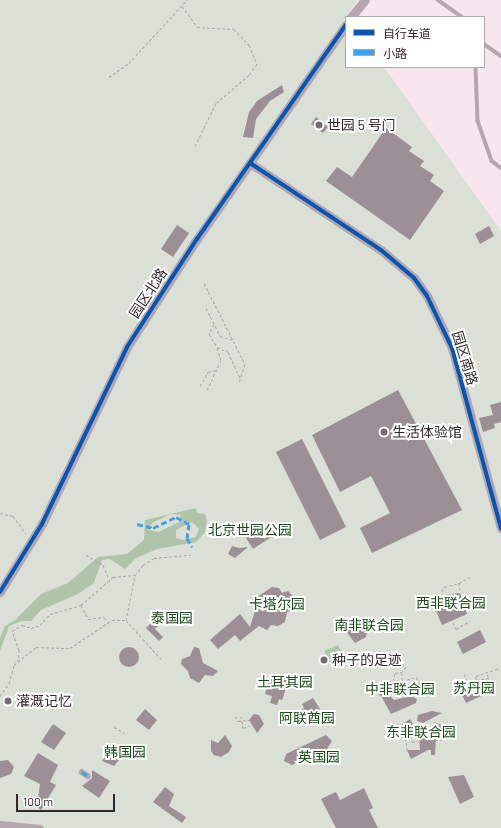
<!DOCTYPE html>
<meta charset="utf-8">
<style>
body{margin:0}
#map{position:relative;width:501px;height:828px;overflow:hidden;background:#f7e6ee;font-family:Barlow,"Noto Sans SC",sans-serif}
div>[style]{position:absolute}
.green>*{inset:0;background:#dae0d5}
.water>*{inset:0;background:#b0c4aa}
.building>*{inset:0;background:#9c8f95}
.round{border-radius:50%}
.path>*{height:1px;margin-top:-0.5px;transform-origin:0;background:repeating-linear-gradient(90deg,#b2a5ab 0 3px,transparent 0 5px)}
.service>*{height:3.5px;margin:-1.75px;padding:0 1.75px;transform-origin:1.75px;border-radius:1.75px;background:#b6a6ad}
.pedestrian>*{height:5.5px;margin:-2.75px;padding:0 2.75px;transform-origin:2.75px;border-radius:2.75px;background:#b6a6ad}
.minor>*{height:7px;margin:-3.5px;padding:0 3.5px;transform-origin:3.5px;border-radius:3.5px;background:#b6a6ad}
.tertiary>*{height:9px;margin:-4.5px;padding:0 4.5px;transform-origin:4.5px;border-radius:4.5px;background:#b6a6ad}
.quiet>*{height:3px;margin-top:-1.5px;transform-origin:0;background:repeating-linear-gradient(90deg,#3ea2eb 0 6px,transparent 0 9px)}
.cycleway>*{height:4px;margin:-2px;padding:0 2px;transform-origin:2px;border-radius:2px;background:#0057b8}
.dots>*{width:11px;height:11px;translate:-50% -50%;box-sizing:border-box;border:2px solid #fff;border-radius:50%}
span{translate:-50% -50%;white-space:nowrap;text-align:center;line-height:1.15;-webkit-text-stroke:4px #fff;paint-order:stroke}
.poi-label{font-size:14px;color:#33272d}
.left{translate:0 -50%;text-align:left}
.street-label{font-size:14px;color:#33272d}
.park-label{font-size:14px;color:#194c17}
.legend{position:absolute;left:345px;top:16px;width:140px;height:52px;box-sizing:border-box;background:#fff;border:1px solid #ada9ab;margin:0;padding:5px 7px;list-style:none;font-size:12px;color:#33272d}
.legend li{display:flex;align-items:center;gap:8px;height:20px}
.legend b{width:20px;border:1px solid #ada9ab}
.scale{position:absolute;left:16px;top:794px;width:99px;height:18px;box-sizing:border-box;border:2px solid #33272d;border-top:0;padding-left:5px;font-size:12px;line-height:14px;white-space:nowrap;color:#33272d;-webkit-text-stroke:3px #fff;paint-order:stroke}
</style>
<div id="map">
<div class="green">
<i style="clip-path:polygon(0 0,358px 0,346px 17px,346px 67px,384px 67px,501px 231px,501px 828px,0 828px)"></i>
</div>
<div class="water">
<i style="clip-path:polygon(evenodd,196px 508px,197px 513px,205px 514px,207px 521px,205px 532px,196px 542px,157px 549px,136px 558px,125px 569px,110px 559px,102px 560px,94px 583px,78px 594px,41px 610px,31px 621px,22px 621px,9px 626px,0 651px,0 638px,5px 626px,15px 620px,41px 594px,68px 583px,98px 557px,127px 554px,144px 540px,145px 520px,196px 508px,171px 514px,181px 515px,179px 522px,158px 532px,148px 530px,152px 523px,171px 514px,196px 508px,192px 522px,199px 529px,196px 537px,183px 540px,176px 538px,176px 530px,192px 522px)"></i>
<i style="clip-path:polygon(338px 645px,347px 662px,333px 668px,324px 651px)"></i>
</div>
<div class="building">
<i style="clip-path:polygon(282px 85px,284px 92px,270px 101px,256px 119px,253px 138px,243px 137px,249px 112px,257px 101px)"></i>
<i style="clip-path:polygon(316px 117px,328px 127px,323px 133px,311px 124px)"></i>
<i style="clip-path:polygon(386px 128px,412px 147px,409px 151px,424px 161px,420px 166px,434px 175px,430px 181px,444px 191px,410px 240px,326px 181px,337px 167px,352px 177px)"></i>
<i style="clip-path:polygon(177px 225px,189px 233px,173px 257px,161px 249px)"></i>
<i style="clip-path:polygon(489px 226px,494px 236px,480px 244px,475px 234px)"></i>
<i style="clip-path:polygon(398px 390px,462px 510px,372px 553px,360px 528px,390px 513px,371px 476px,340px 492px,312px 435px)"></i>
<i style="clip-path:polygon(501px 402px,501px 422px,494px 424px,495px 428px,483px 432px,479px 418px,493px 415px,490px 405px)"></i>
<i style="clip-path:polygon(302px 439px,346px 527px,320px 540px,276px 452px)"></i>
<i style="clip-path:polygon(263px 528px,270px 538px,253px 549px,246px 538px)"></i>
<i style="clip-path:polygon(232px 546px,239px 548px,248px 547px,235px 558px,228px 554px)"></i>
<i style="clip-path:polygon(272px 587px,279px 588px,282px 593px,288px 591px,298px 601px,295px 610px,287px 612px,285px 622px,278px 626px,271px 625px,267px 630px,259px 626px,240px 641px,235px 635px,218px 649px,210px 640px,240px 614px,250px 627px,255px 611px,253px 600px)"></i>
<i style="clip-path:polygon(460px 593px,467px 614px,442px 625px,436px 611px,447px 606px,445px 595px)"></i>
<i style="clip-path:polygon(158px 616px,163px 621px,155px 629px,163px 637px,159px 641px,146px 628px)"></i>
<i style="clip-path:polygon(356px 623px,364px 625px,367px 632px,366px 637px,355px 643px,345px 630px)"></i>
<i style="clip-path:polygon(480px 630px,486px 642px,463px 654px,457px 642px)"></i>
<i class="round" style="left:119px;top:647px;width:20px;height:20px"></i>
<i style="clip-path:polygon(194px 647px,199px 648px,203px 663px,218px 671px,213px 676px,205px 675px,199px 683px,190px 678px,188px 671px,181px 664px,182px 659px,190px 656px)"></i>
<i style="clip-path:polygon(271px 675px,289px 680px,282px 700px,279px 699px,277px 705px,270px 703px,272px 696px,265px 694px)"></i>
<i style="clip-path:polygon(379px 685px,394px 700px,411px 696px,417px 699px,416px 703px,391px 714px,381px 696px,373px 691px)"></i>
<i style="clip-path:polygon(487px 687px,490px 692px,466px 703px,461px 693px,467px 690px,470px 695px)"></i>
<i style="clip-path:polygon(313px 698px,325px 717px,309px 725px,300px 710px,304px 708px,302px 704px)"></i>
<i style="clip-path:polygon(145px 709px,157px 720px,149px 730px,136px 720px)"></i>
<i style="clip-path:polygon(432px 711px,442px 713px,423px 723px,417px 721px,418px 715px)"></i>
<i style="clip-path:polygon(254px 714px,259px 715px,264px 724px,257px 733px,249px 720px)"></i>
<i style="clip-path:polygon(410px 719px,415px 728px,410px 733px,398px 731px,396px 728px)"></i>
<i style="clip-path:polygon(434px 722px,442px 725px,445px 731px,442px 737px,436px 738px,435px 755px,431px 755px,431px 750px,428px 750px,411px 759px,407px 750px,420px 750px,419px 736px,431px 740px)"></i>
<i style="clip-path:polygon(53px 724px,66px 733px,54px 750px,41px 742px)"></i>
<i style="clip-path:polygon(225px 735px,232px 746px,229px 752px,221px 757px,214px 755px,211px 751px,211px 740px,218px 743px)"></i>
<i style="clip-path:polygon(326px 735px,332px 741px,327px 749px,292px 765px,284px 761px,286px 754px)"></i>
<i style="clip-path:polygon(112px 747px,120px 753px,117px 756px,120px 759px,114px 766px,102px 761px)"></i>
<i style="clip-path:polygon(38px 753px,58px 765px,50px 782px,56px 785px,41px 810px,34px 805px,38px 798px,40px 784px,24px 776px)"></i>
<i style="clip-path:polygon(8px 760px,14px 767px,11px 774px,0 778px,0 761px)"></i>
<i style="clip-path:polygon(92px 770px,110px 781px,99px 798px,82px 786px,92px 778px)"></i>
<i style="clip-path:polygon(464px 775px,474px 797px,460px 804px,448px 777px)"></i>
<i style="clip-path:polygon(165px 787px,174px 794px,169px 806px,186px 817px,182px 823px,153px 802px)"></i>
<i style="clip-path:polygon(364px 788px,373px 808px,369px 810px,378px 828px,336px 828px,321px 799px,336px 792px,340px 800px)"></i>
</div>
<div class="path">
<i style="left:182px;top:6px;width:26px;rotate:54deg"></i>
<i style="left:197px;top:27px;width:37px;rotate:3deg"></i>
<i style="left:234px;top:29px;width:22px;rotate:47deg"></i>
<i style="left:249px;top:45px;width:21px;rotate:67deg"></i>
<i style="left:257px;top:64px;width:14px;rotate:126deg"></i>
<i style="left:249px;top:75px;width:43px;rotate:139.7deg"></i>
<i style="left:216px;top:103px;width:48px;rotate:116deg"></i>
<i style="left:109px;top:77px;width:24px;rotate:-35deg"></i>
<i style="left:129px;top:63px;width:86px;rotate:-47.4deg"></i>
<i style="left:204px;top:283px;width:91px;rotate:63.2deg"></i>
<i style="left:245px;top:364px;width:19px;rotate:108deg"></i>
<i style="left:206px;top:308px;width:31px;rotate:63deg"></i>
<i style="left:220px;top:336px;width:14px;rotate:17deg"></i>
<i style="left:214px;top:324px;width:11px;rotate:117deg"></i>
<i style="left:209px;top:334px;width:15px;rotate:58deg"></i>
<i style="left:217px;top:347px;width:12px;rotate:24deg"></i>
<i style="left:228px;top:352px;width:29px;rotate:65deg"></i>
<i style="left:200px;top:386px;width:16px;rotate:-60deg"></i>
<i style="left:208px;top:372px;width:8px;rotate:-14deg"></i>
<i style="left:207px;top:390px;width:33px;rotate:-65deg"></i>
<i style="left:221px;top:360px;width:13px;rotate:-108deg"></i>
<i style="left:0;top:513px;width:13px;rotate:13deg"></i>
<i style="left:13px;top:516px;width:22px;rotate:54deg"></i>
<i style="left:86px;top:555px;width:20px;rotate:30deg"></i>
<i style="left:103px;top:565px;width:15px;rotate:67deg"></i>
<i style="left:459px;top:583px;width:13px;rotate:-27deg"></i>
<i style="left:442px;top:592px;width:5px;rotate:-68deg"></i>
<i style="left:444px;top:587px;width:16px;rotate:-15deg"></i>
<i style="left:459px;top:583px;width:7px;rotate:82deg"></i>
<i style="left:81px;top:605px;width:16px;rotate:63deg"></i>
<i style="left:88px;top:619px;width:16px;rotate:-7deg"></i>
<i style="left:104px;top:617px;width:5px;rotate:53deg"></i>
<i style="left:126px;top:620px;width:46px;rotate:-78.7deg"></i>
<i style="left:135px;top:575px;width:13px;rotate:-51deg"></i>
<i style="left:143px;top:565px;width:13px;rotate:-32deg"></i>
<i style="left:154px;top:558px;width:37px;rotate:-5deg"></i>
<i style="left:453px;top:622px;width:8px;rotate:67deg"></i>
<i style="left:456px;top:629px;width:14px;rotate:-30deg"></i>
<i style="left:18px;top:662px;width:12px;rotate:-85deg"></i>
<i style="left:19px;top:650px;width:20px;rotate:-110deg"></i>
<i style="left:12px;top:631px;width:12px;rotate:-31deg"></i>
<i style="left:22px;top:625px;width:9px;rotate:18deg"></i>
<i style="left:31px;top:628px;width:9px;rotate:-18deg"></i>
<i style="left:40px;top:625px;width:15px;rotate:-48deg"></i>
<i style="left:50px;top:614px;width:32px;rotate:-16deg"></i>
<i style="left:81px;top:605px;width:43px;rotate:-41.2deg"></i>
<i style="left:113px;top:577px;width:22px;rotate:-5deg"></i>
<i style="left:402px;top:663px;width:6px;rotate:45deg"></i>
<i style="left:406px;top:667px;width:6px;rotate:129deg"></i>
<i style="left:464px;top:674px;width:13px;rotate:63deg"></i>
<i style="left:487px;top:674px;width:4px;rotate:63deg"></i>
<i style="left:489px;top:678px;width:13px;rotate:171deg"></i>
<i style="left:476px;top:680px;width:4px;rotate:-90deg"></i>
<i style="left:476px;top:676px;width:24px;rotate:-19deg"></i>
<i style="left:486px;top:679px;width:4px;rotate:76deg"></i>
<i style="left:373px;top:686px;width:21px;rotate:-14deg"></i>
<i style="left:393px;top:681px;width:8px;rotate:-76deg"></i>
<i style="left:395px;top:673px;width:7px;rotate:-8deg"></i>
<i style="left:402px;top:672px;width:9px;rotate:90deg"></i>
<i style="left:402px;top:681px;width:15px;rotate:-16deg"></i>
<i style="left:416px;top:677px;width:8px;rotate:60deg"></i>
<i style="left:420px;top:684px;width:14px;rotate:115deg"></i>
<i style="left:0;top:696px;width:16px;rotate:-55deg"></i>
<i style="left:9px;top:683px;width:19px;rotate:-74deg"></i>
<i style="left:14px;top:665px;width:28px;rotate:-39deg"></i>
<i style="left:36px;top:647px;width:34px;rotate:2deg"></i>
<i style="left:70px;top:648px;width:50px;rotate:-33.7deg"></i>
<i style="left:112px;top:620px;width:14px"></i>
<i style="left:126px;top:620px;width:52px;rotate:48.1deg"></i>
<i style="left:235px;top:716px;width:6px;rotate:59deg"></i>
<i style="left:238px;top:721px;width:11px;rotate:-5deg"></i>
<i style="left:241px;top:716px;width:12px;rotate:81deg"></i>
<i style="left:243px;top:728px;width:8px;rotate:-23deg"></i>
<i style="left:114px;top:727px;width:12px;rotate:31deg"></i>
<i style="left:411px;top:736px;width:6px;rotate:81deg"></i>
<i style="left:412px;top:742px;width:7px;rotate:-8deg"></i>
<i style="left:407px;top:750px;width:9px;rotate:-96deg"></i>
<i style="left:406px;top:741px;width:8px;rotate:-130deg"></i>
<i style="left:401px;top:735px;width:10px;rotate:6deg"></i>
<i style="left:411px;top:736px;width:19px;rotate:-32deg"></i>
<i style="left:427px;top:726px;width:16px;rotate:60deg"></i>
<i style="left:435px;top:740px;width:6px"></i>
<i style="left:441px;top:740px;width:15px;rotate:-32deg"></i>
</div>
<div class="service">
<i style="left:438px;top:0;width:29px;rotate:35deg"></i>
<i style="left:484px;top:44px;width:21px;rotate:35deg"></i>
<i style="left:476px;top:67px;width:54px;rotate:87.9deg"></i>
<i style="left:478px;top:121px;width:42px;rotate:70.7deg"></i>
<i style="left:492px;top:161px;width:11px;rotate:38deg"></i>
</div>
<div class="pedestrian">
<i style="left:82px;top:772px;width:7px;rotate:34deg"></i>
</div>
<div class="minor">
<i style="left:0;top:824px;width:40px;rotate:5.7deg"></i>
</div>
<div class="tertiary">
<i style="left:351px;top:17px;width:22px;rotate:-51deg"></i>
<i style="left:250px;top:163px;width:157px;rotate:33.6deg"></i>
<i style="left:381px;top:250px;width:43px;rotate:40.3deg"></i>
<i style="left:414px;top:278px;width:22px;rotate:54deg"></i>
<i style="left:427px;top:296px;width:58px;rotate:64.3deg"></i>
<i style="left:452px;top:348px;width:187px;rotate:74.8deg"></i>
<i style="left:0;top:592px;width:80px;rotate:-58.3deg"></i>
<i style="left:42px;top:524px;width:196px;rotate:-64.3deg"></i>
<i style="left:127px;top:347px;width:129px;rotate:-57.1deg"></i>
<i style="left:197px;top:239px;width:261px;rotate:-55.2deg"></i>
</div>
<div class="quiet">
<i style="left:137px;top:524px;width:16px;rotate:14deg"></i>
<i style="left:153px;top:528px;width:25px;rotate:-26deg"></i>
<i style="left:176px;top:517px;width:15px;rotate:28deg"></i>
<i style="left:189px;top:524px;width:14px;rotate:98deg"></i>
<i style="left:187px;top:538px;width:10px;rotate:61deg"></i>
<i style="left:82px;top:772px;width:7px;rotate:34deg"></i>
</div>
<div class="cycleway">
<i style="left:250px;top:163px;width:157px;rotate:33.6deg"></i>
<i style="left:381px;top:250px;width:43px;rotate:40.3deg"></i>
<i style="left:414px;top:278px;width:22px;rotate:54deg"></i>
<i style="left:427px;top:296px;width:58px;rotate:64.3deg"></i>
<i style="left:452px;top:348px;width:187px;rotate:74.8deg"></i>
<i style="left:0;top:592px;width:80px;rotate:-58.3deg"></i>
<i style="left:42px;top:524px;width:196px;rotate:-64.3deg"></i>
<i style="left:127px;top:347px;width:129px;rotate:-57.1deg"></i>
<i style="left:197px;top:239px;width:261px;rotate:-55.2deg"></i>
</div>
<div class="dots">
<i style="left:319px;top:125px;background:#786a71"></i>
<i style="left:384px;top:432px;background:#786a71"></i>
<i style="left:324px;top:660px;background:#786a71"></i>
<i style="left:8px;top:701px;background:#786a71"></i>
</div>
<div class="poi-label">
<span class="left" style="left:327px;top:125px">世园 5 号门</span>
<span class="left" style="left:392px;top:432px">生活体验馆</span>
<span class="left" style="left:332px;top:660px">种子的足迹</span>
<span class="left" style="left:16px;top:701px">灌溉记忆</span>
</div>
<div class="street-label">
<span style="left:148px;top:293px;rotate:-57deg">园区北路</span>
<span style="left:465px;top:358px;rotate:73deg">园区南路</span>
</div>
<div class="park-label">
<span style="left:250px;top:530px">北京世园公园</span>
<span style="left:451px;top:603px">西非联合园</span>
<span style="left:277px;top:604px">卡塔尔园</span>
<span style="left:172px;top:618px">泰国园</span>
<span style="left:369px;top:625px">南非联合园</span>
<span style="left:285px;top:682px">土耳其园</span>
<span style="left:474px;top:688px">苏丹园</span>
<span style="left:400px;top:689px">中非联合园</span>
<span style="left:307px;top:718px">阿联酋园</span>
<span style="left:421px;top:732px">东非联合园</span>
<span style="left:125px;top:752px">韩国园</span>
<span style="left:319px;top:757px">英国园</span>
</div>
<ul class="legend">
<li><b style="height:5px;background:#0057b8"></b>自行车道</li>
<li><b style="height:5px;background:#3ea2eb"></b>小路</li>
</ul>
<div class="scale">100 m</div>
</div>
